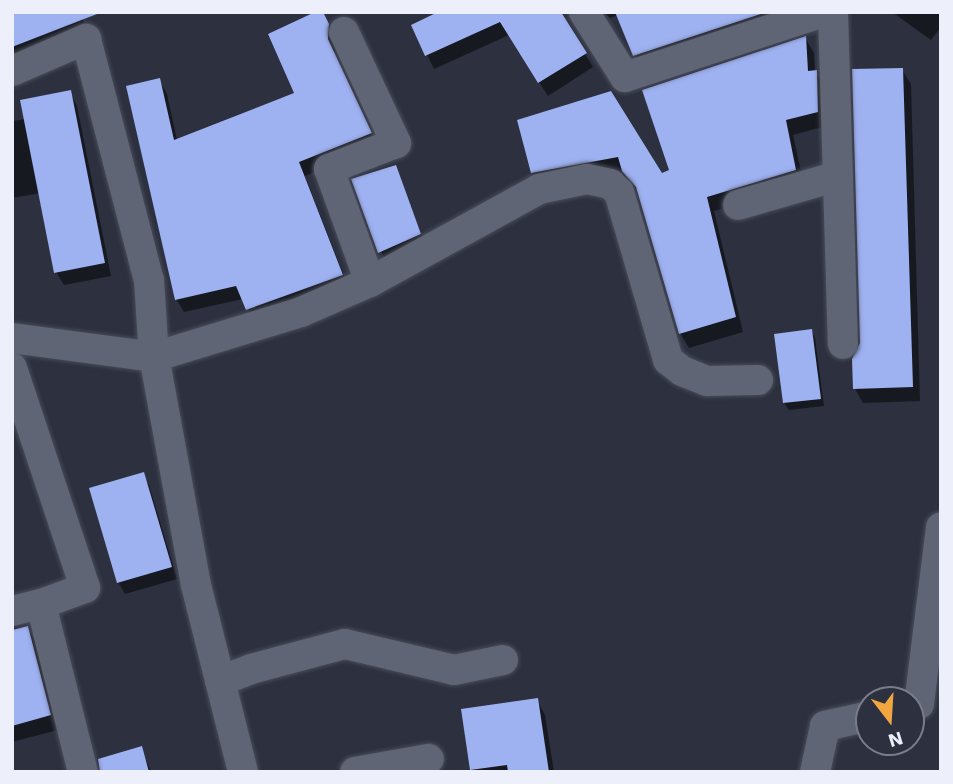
<!DOCTYPE html>
<style>
body{margin:0}
#map{position:relative;width:953px;height:784px;overflow:hidden;background:#2c303f;font-family:"Work Sans",sans-serif}
div>[style]{position:absolute}
.shadow>*{inset:0;background:#0007}
.building>*{inset:0;background:#9eb1f1}
.roads{filter:drop-shadow(0 0 2px #494c58) drop-shadow(0 0 2px #494c58)}
.minor>*{height:30px;margin:-15px;padding:0 15px;transform-origin:15px;border-radius:15px;background:#606575}
span{translate:-50% -50%;white-space:nowrap;text-align:center;line-height:1.15;-webkit-text-stroke:7px #2c303f;paint-order:stroke}
.frame{position:absolute;inset:0;border:14px solid #edf0fa;pointer-events:none}
.north{position:absolute;left:855px;top:686px;width:70px;height:70px;box-sizing:border-box;background:#2c303f;border:2px solid #797d8a;border-radius:50%;rotate:163deg;font-size:19px;font-weight:700;line-height:28px;text-align:center;color:#edf0fa}
.north::after{content:'';display:block;margin:auto;width:24px;height:32px;background:#f1a640;clip-path:polygon(50% 0,100% 100%,50% 72%,0 100%)}
</style>
<div id="map">
<div class="shadow">
<i style="clip-path:polygon(12px 12px,80px 12px,88px 33px,12px 63px)"></i>
<i style="clip-path:polygon(559px 12px,593px 67px,548px 96px,509px 35px,434px 69px,413px 26px)"></i>
<i style="clip-path:polygon(603px 12px,805px 12px,643px 70px,618px 15px,610px 18px)"></i>
<i style="clip-path:polygon(892px 12px,941px 12px,941px 27px,931px 40px)"></i>
<i style="clip-path:polygon(329px 25px,335px 39px,335px 55px,378px 147px,305px 176px,349px 289px,255px 322px,243px 299px,184px 312px,176px 299px,159px 80px,167px 94px,177px 140px,297px 94px)"></i>
<i style="clip-path:polygon(805px 38px,814px 53px,815px 72px,825px 87px,826px 126px,793px 135px,804px 185px,714px 211px,743px 332px,689px 348px,680px 333px,640px 194px,624px 171px,542px 187px,533px 173px,519px 121px,610px 93px,662px 176px,671px 171px)"></i>
<i style="clip-path:polygon(902px 70px,911px 84px,920px 401px,863px 403px,855px 389px)"></i>
<i style="clip-path:polygon(70px 92px,77px 106px,111px 276px,64px 285px,56px 272px,41px 193px,12px 198px,12px 121px,26px 119px)"></i>
<i style="clip-path:polygon(395px 167px,426px 246px,386px 263px,354px 180px)"></i>
<i style="clip-path:polygon(811px 331px,815px 338px,824px 406px,789px 410px,784px 403px,776px 335px)"></i>
<i style="clip-path:polygon(143px 474px,149px 485px,177px 579px,125px 594px,118px 582px)"></i>
<i style="clip-path:polygon(27px 627px,36px 642px,58px 730px,12px 742px,12px 629px)"></i>
<i style="clip-path:polygon(537px 700px,545px 715px,554px 772px,472px 772px,463px 711px)"></i>
<i style="clip-path:polygon(141px 748px,151px 772px,103px 772px)"></i>
</div>
<div class="building">
<i style="clip-path:polygon(12px 12px,97px 12px,97px 14px,12px 47px)"></i>
<i style="clip-path:polygon(315px 12px,323px 12px,329px 24px,328px 39px,372px 133px,299px 162px,343px 275px,246px 310px,236px 286px,175px 300px,126px 86px,160px 78px,174px 140px,294px 93px,268px 34px)"></i>
<i style="clip-path:polygon(438px 12px,561px 12px,587px 53px,538px 83px,500px 22px,425px 56px,411px 25px)"></i>
<i style="clip-path:polygon(615px 12px,767px 12px,633px 56px)"></i>
<i style="clip-path:polygon(806px 36px,808px 71px,817px 70px,818px 112px,786px 120px,796px 170px,707px 197px,736px 317px,679px 334px,636px 187px,622px 171px,618px 157px,531px 173px,517px 120px,611px 91px,662px 173px,669px 170px,642px 90px)"></i>
<i style="clip-path:polygon(903px 68px,913px 387px,853px 389px,852px 359px,860px 343px,852px 69px)"></i>
<i style="clip-path:polygon(71px 90px,105px 263px,54px 273px,20px 100px)"></i>
<i style="clip-path:polygon(396px 165px,421px 234px,378px 253px,351px 179px)"></i>
<i style="clip-path:polygon(812px 329px,821px 399px,783px 403px,774px 334px)"></i>
<i style="clip-path:polygon(144px 472px,172px 567px,117px 583px,89px 488px)"></i>
<i style="clip-path:polygon(28px 626px,51px 715px,12px 726px,12px 630px)"></i>
<i style="clip-path:polygon(538px 698px,549px 772px,508px 772px,507px 765px,470px 770px,461px 709px)"></i>
<i style="clip-path:polygon(142px 746px,149px 772px,100px 772px,98px 759px)"></i>
</div>
<div class="roads">
<div class="minor">
<i style="left:584px;top:12px;width:77px;rotate:57.8deg"></i>
<i style="left:625px;top:77px;width:209px;rotate:-18.1deg"></i>
<i style="left:833px;top:12px;width:332px;rotate:88.3deg"></i>
<i style="left:344px;top:32px;width:123px;rotate:64.9deg"></i>
<i style="left:396px;top:143px;width:72px;rotate:158.8deg"></i>
<i style="left:329px;top:169px;width:120px;rotate:70.1deg"></i>
<i style="left:12px;top:71px;width:81px;rotate:-23.4deg"></i>
<i style="left:86px;top:39px;width:249px;rotate:75.4deg"></i>
<i style="left:149px;top:280px;width:77px;rotate:86.3deg"></i>
<i style="left:154px;top:357px;width:143px;rotate:-172.4deg"></i>
<i style="left:738px;top:205px;width:104px;rotate:-16.2deg"></i>
<i style="left:12px;top:368px;width:232px;rotate:71.6deg"></i>
<i style="left:85px;top:588px;width:47px;rotate:160deg"></i>
<i style="left:12px;top:611px;width:30px;rotate:-14deg"></i>
<i style="left:41px;top:604px;width:173px;rotate:76deg"></i>
<i style="left:220px;top:681px;width:33px;rotate:-21deg"></i>
<i style="left:251px;top:669px;width:97px;rotate:-14.9deg"></i>
<i style="left:345px;top:644px;width:112px;rotate:13.4deg"></i>
<i style="left:454px;top:670px;width:50px;rotate:-11.5deg"></i>
<i style="left:911px;top:706px;width:8px;rotate:-14deg"></i>
<i style="left:919px;top:704px;width:178px;rotate:-82.9deg"></i>
<i style="left:243px;top:772px;width:193px;rotate:-104.1deg"></i>
<i style="left:196px;top:585px;width:232px;rotate:-100.4deg"></i>
<i style="left:154px;top:357px;width:154px;rotate:-17deg"></i>
<i style="left:301px;top:312px;width:75px;rotate:-23.5deg"></i>
<i style="left:370px;top:282px;width:193px;rotate:-28.8deg"></i>
<i style="left:539px;top:189px;width:49px;rotate:-11.8deg"></i>
<i style="left:587px;top:179px;width:24px;rotate:12deg"></i>
<i style="left:610px;top:184px;width:12px;rotate:42deg"></i>
<i style="left:619px;top:192px;width:175px;rotate:73.7deg"></i>
<i style="left:668px;top:360px;width:18px;rotate:38deg"></i>
<i style="left:682px;top:371px;width:27px;rotate:22deg"></i>
<i style="left:707px;top:381px;width:51px;rotate:-1.1deg"></i>
<i style="left:355px;top:772px;width:75px;rotate:-10deg"></i>
<i style="left:815px;top:772px;width:47px;rotate:-77.7deg"></i>
<i style="left:825px;top:726px;width:45px;rotate:-12.8deg"></i>
</div>
</div>
<div class="frame"></div>
<div class="north">N</div>
</div>
